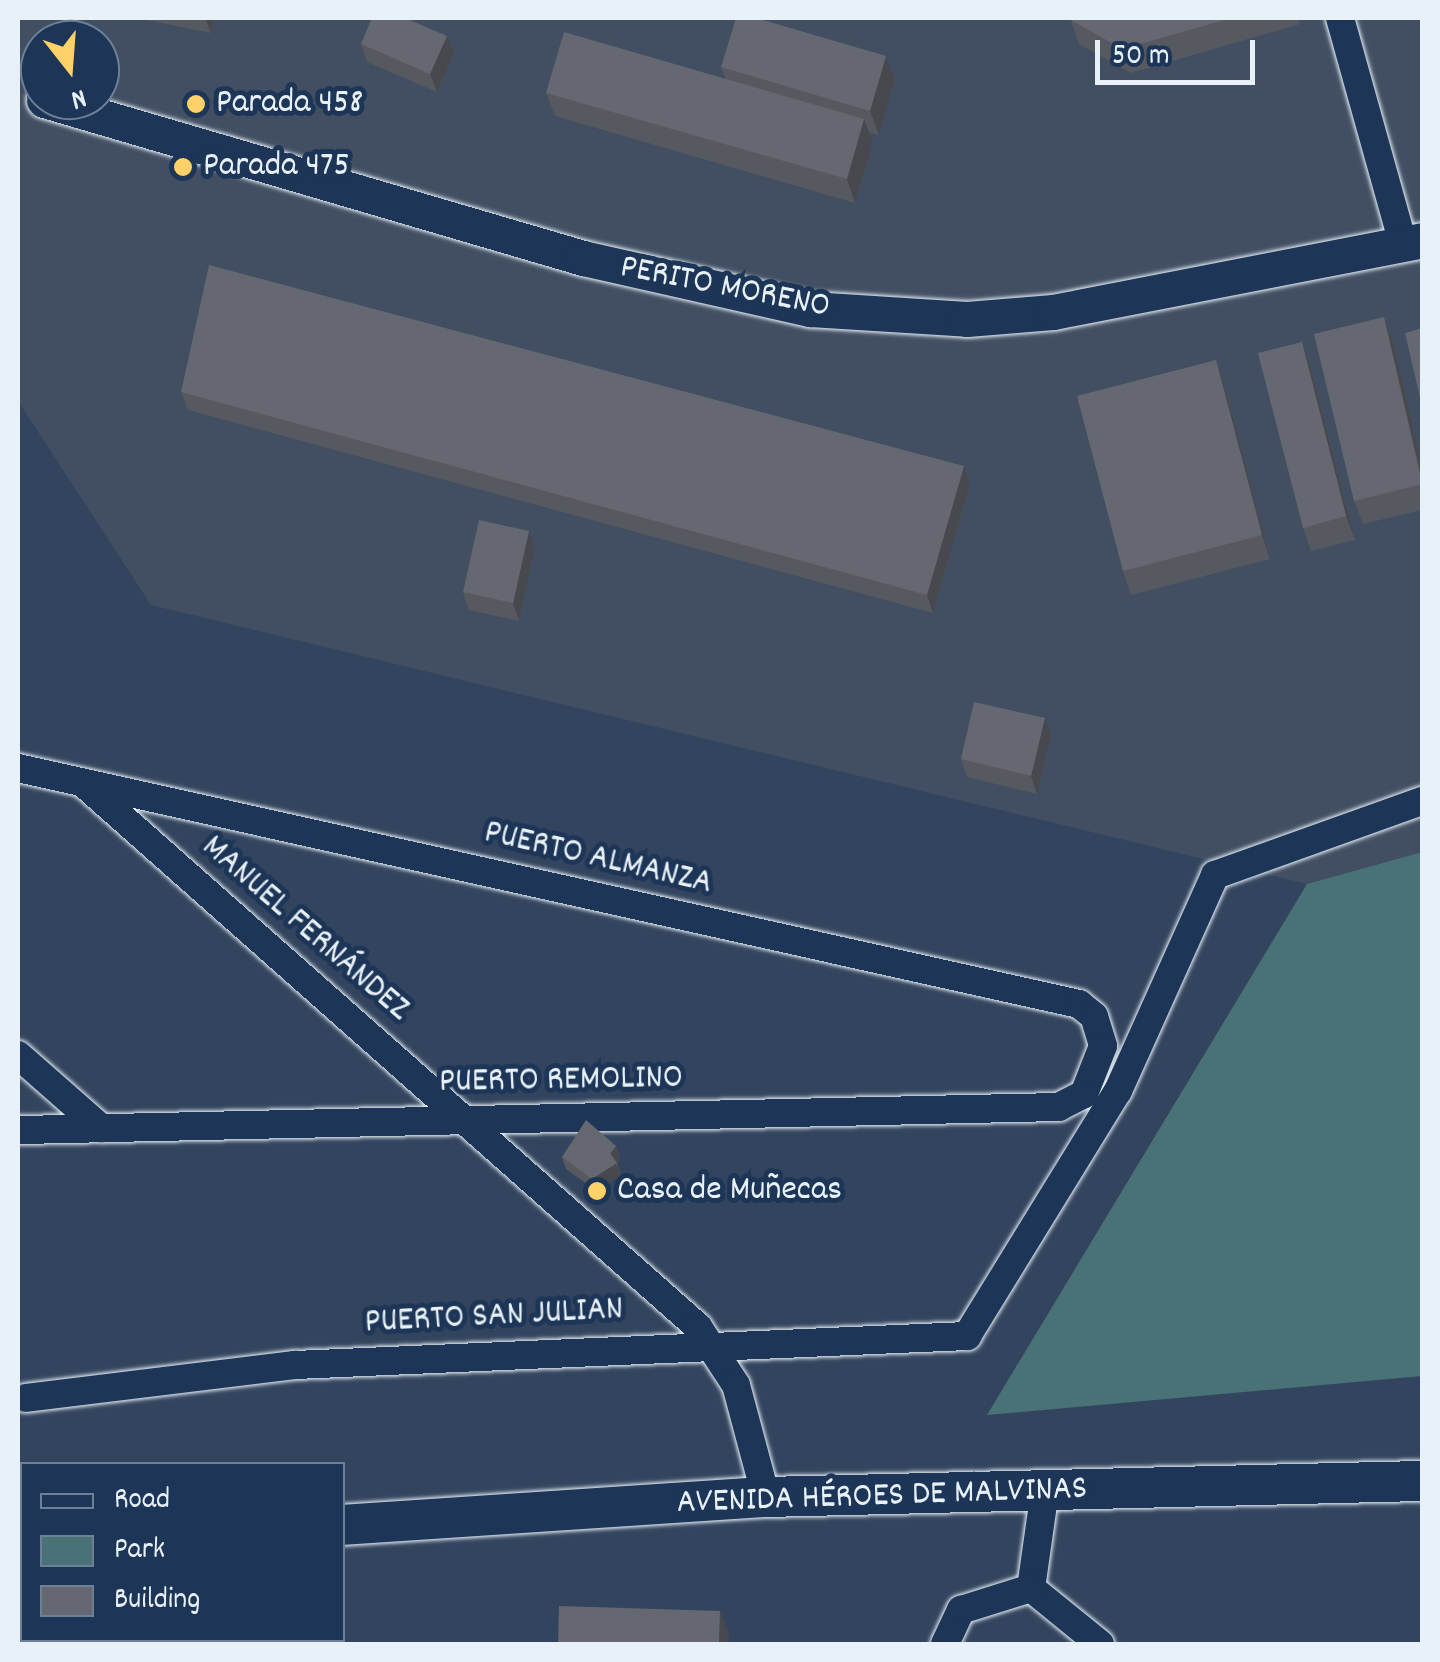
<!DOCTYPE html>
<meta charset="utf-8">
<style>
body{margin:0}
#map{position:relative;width:1440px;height:1662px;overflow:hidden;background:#33445e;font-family:Dekko,sans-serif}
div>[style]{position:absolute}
.built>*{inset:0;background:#424f63}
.green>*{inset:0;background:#497277}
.roads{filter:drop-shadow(0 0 2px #e8f1f8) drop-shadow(0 0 2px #e8f1f8)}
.minor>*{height:28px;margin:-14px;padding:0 14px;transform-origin:14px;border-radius:14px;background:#1d3557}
.major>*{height:35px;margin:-17.5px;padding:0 17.5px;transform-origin:17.5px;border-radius:17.5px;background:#1d3557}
.highway>*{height:40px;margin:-20px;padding:0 20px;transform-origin:20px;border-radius:20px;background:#1d3557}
.wall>*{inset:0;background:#575960}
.shaded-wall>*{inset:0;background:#47494e}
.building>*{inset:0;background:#656870}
.dots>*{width:28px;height:28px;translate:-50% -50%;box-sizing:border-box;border:5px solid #1d3557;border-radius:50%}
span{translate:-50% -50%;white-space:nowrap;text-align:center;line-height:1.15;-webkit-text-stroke:10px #1d3557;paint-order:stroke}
.poi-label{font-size:35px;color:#e8f1f8}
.left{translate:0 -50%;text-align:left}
.street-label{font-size:35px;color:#e8f1f8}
.frame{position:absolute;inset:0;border:20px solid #e8f1f8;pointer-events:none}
.legend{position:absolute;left:20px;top:1462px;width:325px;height:180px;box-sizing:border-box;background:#1d3557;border:2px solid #6e8097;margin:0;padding:12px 18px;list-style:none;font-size:30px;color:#e8f1f8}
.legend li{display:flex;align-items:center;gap:20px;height:50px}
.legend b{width:50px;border:2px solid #6e8097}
.north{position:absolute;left:20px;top:20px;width:100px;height:100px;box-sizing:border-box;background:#1d3557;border:2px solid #6e8097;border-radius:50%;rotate:163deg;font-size:28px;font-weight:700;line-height:40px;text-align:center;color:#e8f1f8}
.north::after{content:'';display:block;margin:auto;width:35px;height:45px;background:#ffd166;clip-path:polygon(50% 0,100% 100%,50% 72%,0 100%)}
.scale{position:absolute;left:1095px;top:40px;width:160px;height:45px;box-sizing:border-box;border:5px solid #e8f1f8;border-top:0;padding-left:12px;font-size:30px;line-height:35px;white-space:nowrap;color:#e8f1f8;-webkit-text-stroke:8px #1d3557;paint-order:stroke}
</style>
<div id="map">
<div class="built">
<i style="clip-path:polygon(evenodd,18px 18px,1422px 18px,1422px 852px,1307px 884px,151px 605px,18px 401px,18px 18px,40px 40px,100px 40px,100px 100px,40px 100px,40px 40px)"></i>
</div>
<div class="green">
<i style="clip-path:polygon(1422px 852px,1422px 1376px,987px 1415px,1307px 884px)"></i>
</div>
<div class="roads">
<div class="minor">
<i style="left:1340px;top:18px;width:235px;rotate:74.4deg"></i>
<i style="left:18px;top:768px;width:1087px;rotate:12.54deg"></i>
<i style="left:1079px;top:1004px;width:19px;rotate:39deg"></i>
<i style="left:1094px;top:1016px;width:31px;rotate:73deg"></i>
<i style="left:1103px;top:1046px;width:52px;rotate:111.6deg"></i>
<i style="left:1084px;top:1094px;width:28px;rotate:153deg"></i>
<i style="left:1059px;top:1107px;width:1041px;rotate:178.73deg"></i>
<i style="left:83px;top:783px;width:821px;rotate:41.49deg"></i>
<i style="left:698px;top:1327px;width:69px;rotate:56.8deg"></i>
<i style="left:736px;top:1385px;width:116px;rotate:75deg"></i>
<i style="left:18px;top:1055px;width:111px;rotate:41.3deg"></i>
<i style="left:26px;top:1398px;width:271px;rotate:-7deg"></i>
<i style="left:295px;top:1365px;width:673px;rotate:-2.47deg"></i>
<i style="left:967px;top:1336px;width:288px;rotate:-58.4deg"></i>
<i style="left:1118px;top:1091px;width:237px;rotate:-65.8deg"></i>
<i style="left:1215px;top:875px;width:220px;rotate:-19.7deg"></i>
<i style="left:1045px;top:1490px;width:99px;rotate:98.1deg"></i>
<i style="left:1031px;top:1588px;width:89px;rotate:39.1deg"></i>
<i style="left:18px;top:1592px;width:4px;rotate:-27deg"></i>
<i style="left:218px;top:1640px;width:4px;rotate:76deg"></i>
<i style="left:945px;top:1644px;width:38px;rotate:-65deg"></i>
<i style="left:961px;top:1610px;width:73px;rotate:-17.4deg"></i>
</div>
<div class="major">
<i style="left:44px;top:100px;width:562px;rotate:16.34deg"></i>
<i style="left:583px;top:258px;width:233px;rotate:12.7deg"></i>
<i style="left:810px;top:309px;width:157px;rotate:3.6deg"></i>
<i style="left:967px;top:319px;width:86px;rotate:-4.7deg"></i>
<i style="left:1053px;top:312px;width:376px;rotate:-11deg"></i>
</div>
<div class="highway">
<i style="left:342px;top:1525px;width:425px;rotate:-3.8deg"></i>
<i style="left:766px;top:1497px;width:656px;rotate:-1.4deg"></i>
<i style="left:18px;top:1569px;width:4px;rotate:-14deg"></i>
</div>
</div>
<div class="wall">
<i style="clip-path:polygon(137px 18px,214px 18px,211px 33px)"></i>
<i style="clip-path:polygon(1070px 18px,1298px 18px,1300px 24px,1131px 73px,1079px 44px)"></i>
<i style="clip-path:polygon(447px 36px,454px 54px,437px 92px,367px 62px,361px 44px)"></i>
<i style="clip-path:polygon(886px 56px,895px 80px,879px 135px,869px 132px,873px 143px,855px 203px,555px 116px,546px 93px,726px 79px,721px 67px)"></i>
<i style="clip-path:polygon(1384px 317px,1393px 341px,1422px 466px,1422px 510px,1363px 524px,1354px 501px)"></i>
<i style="clip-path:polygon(1302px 342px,1310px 365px,1355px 540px,1311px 551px,1303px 528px)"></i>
<i style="clip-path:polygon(1216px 360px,1224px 383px,1270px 559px,1131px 595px,1123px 571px)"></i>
<i style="clip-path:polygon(181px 392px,964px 466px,970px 484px,933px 613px,188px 410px)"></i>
<i style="clip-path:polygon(535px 549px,519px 621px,469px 610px,463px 592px)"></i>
<i style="clip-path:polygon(1051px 736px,1037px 794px,967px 777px,961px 759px)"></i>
<i style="clip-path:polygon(616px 1146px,620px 1158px,617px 1163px,621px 1175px,597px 1191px,566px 1169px,562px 1157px)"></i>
</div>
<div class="shaded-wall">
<i style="clip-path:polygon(205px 18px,214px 18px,211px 33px)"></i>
<i style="clip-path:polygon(447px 36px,454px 54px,437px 92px,430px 74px)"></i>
<i style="clip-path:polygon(886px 56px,895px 80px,879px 135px,870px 111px)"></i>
<i style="clip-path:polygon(864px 119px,873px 143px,855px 203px,847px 179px)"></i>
<i style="clip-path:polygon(1384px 317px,1393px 341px,1422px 466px,1422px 479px)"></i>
<i style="clip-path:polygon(1302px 342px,1310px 365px,1355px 540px,1346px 516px)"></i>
<i style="clip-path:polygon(1216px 360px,1224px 383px,1270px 559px,1262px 535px)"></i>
<i style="clip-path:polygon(964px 466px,970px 484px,933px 613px,927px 595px)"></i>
<i style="clip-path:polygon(529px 531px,535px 549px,519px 621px,513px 603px)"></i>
<i style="clip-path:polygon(1045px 718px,1051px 736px,1037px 794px,1031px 776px)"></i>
<i style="clip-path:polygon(616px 1146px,620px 1158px,616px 1164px,621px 1175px,597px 1191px,592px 1179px)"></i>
<i style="clip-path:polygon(720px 1611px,729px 1634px,729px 1644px,719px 1644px)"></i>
</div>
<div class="building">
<i style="clip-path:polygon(372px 18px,405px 18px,447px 36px,430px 74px,361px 44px)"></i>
<i style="clip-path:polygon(736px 18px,756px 18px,886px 56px,870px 111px,721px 67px)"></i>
<i style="clip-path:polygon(1070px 18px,1232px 18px,1122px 49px,1071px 20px)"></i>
<i style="clip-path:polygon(564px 32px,864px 119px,847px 179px,546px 93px)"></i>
<i style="clip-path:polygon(209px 265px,964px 466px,927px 595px,181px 392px)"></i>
<i style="clip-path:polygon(1384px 317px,1422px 484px,1354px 501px,1314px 334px)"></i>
<i style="clip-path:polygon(1422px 328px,1422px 406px,1405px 333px)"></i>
<i style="clip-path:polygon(1302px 342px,1346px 516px,1303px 528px,1258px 353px)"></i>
<i style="clip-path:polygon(1216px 360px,1262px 535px,1123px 571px,1077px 396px)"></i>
<i style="clip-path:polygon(479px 520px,529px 531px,513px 603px,463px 592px)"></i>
<i style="clip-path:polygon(974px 702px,1045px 718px,1031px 776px,961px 759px)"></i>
<i style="clip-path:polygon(586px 1120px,616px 1146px,610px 1153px,617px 1163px,592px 1179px,562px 1157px)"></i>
<i style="clip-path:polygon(559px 1606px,720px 1611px,719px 1644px,558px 1644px)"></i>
</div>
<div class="dots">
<i style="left:196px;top:104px;background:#ffd166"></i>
<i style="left:183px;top:167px;background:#ffd166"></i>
<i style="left:597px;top:1191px;background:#ffd166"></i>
</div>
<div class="poi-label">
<span class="left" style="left:216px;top:104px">Parada 458</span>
<span class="left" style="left:203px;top:167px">Parada 475</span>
<span class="left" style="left:617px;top:1191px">Casa de Muñecas</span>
</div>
<div class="street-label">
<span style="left:725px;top:288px;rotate:11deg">PERITO MORENO</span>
<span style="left:598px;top:859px;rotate:13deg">PUERTO ALMANZA</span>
<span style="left:305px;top:929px;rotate:41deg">MANUEL FERNÁNDEZ</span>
<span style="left:561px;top:1081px;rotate:-1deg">PUERTO REMOLINO</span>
<span style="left:494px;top:1317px;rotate:-3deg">PUERTO SAN JULIAN</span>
<span style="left:882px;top:1497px;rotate:-2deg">AVENIDA HÉROES DE MALVINAS</span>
</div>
<div class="frame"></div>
<ul class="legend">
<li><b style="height:12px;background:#1d3557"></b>Road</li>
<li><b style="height:28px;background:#497277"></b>Park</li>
<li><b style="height:28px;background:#656870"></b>Building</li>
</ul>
<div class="north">N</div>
<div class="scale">50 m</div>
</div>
